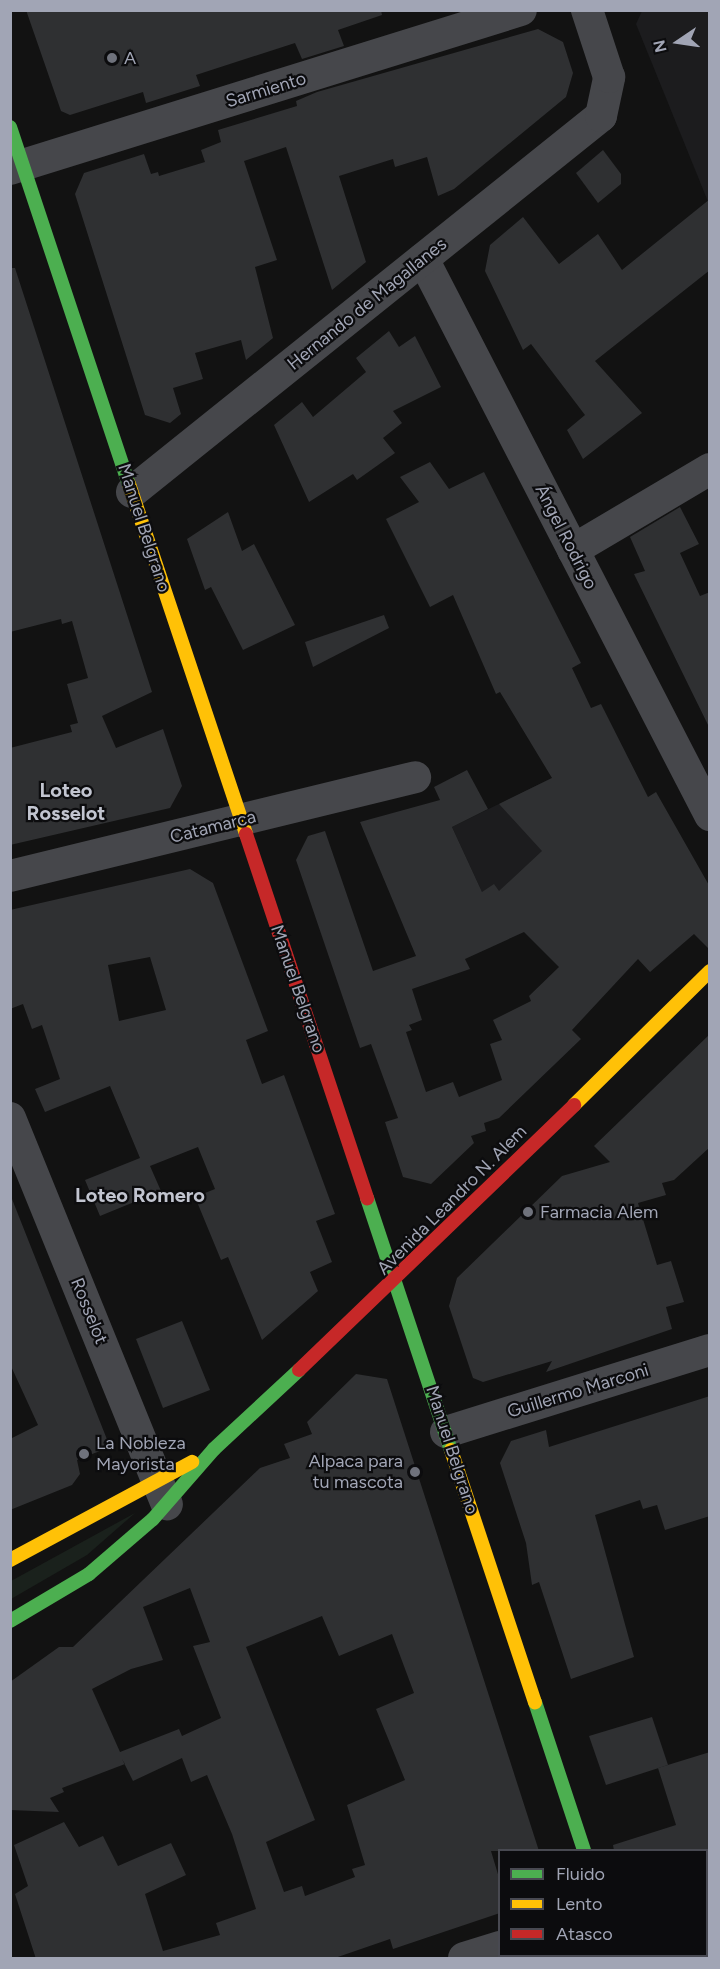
<!DOCTYPE html>
<meta charset="utf-8">
<style>
body{margin:0}
#map{position:relative;width:720px;height:1969px;overflow:hidden;background:#121212;font-family:Figtree,sans-serif}
div>[style]{position:absolute}
.built>*{inset:0;background:#1c1c1e}
.green>*{inset:0;background:#1a211c}
.building>*{inset:0;background:#2f3032}
.street>*{height:32px;margin:-16px;padding:0 16px;transform-origin:16px;border-radius:16px;background:#46474b}
.fast>*{height:14px;margin:-7px;padding:0 7px;transform-origin:7px;border-radius:7px;background:#4caf50}
.slow>*{height:14px;margin:-7px;padding:0 7px;transform-origin:7px;border-radius:7px;background:#ffc107}
.jam>*{height:14px;margin:-7px;padding:0 7px;transform-origin:7px;border-radius:7px;background:#c62828}
.dots>*{width:16px;height:16px;translate:-50% -50%;box-sizing:border-box;border:3px solid #0c0c0e;border-radius:50%}
span{translate:-50% -50%;white-space:nowrap;text-align:center;line-height:1.15;-webkit-text-stroke:4.5px #0c0c0e;paint-order:stroke}
.poi-label{font-size:18px;color:#a1a5b5}
.left{translate:0 -50%;text-align:left}
.right{translate:-100% -50%;text-align:right}
.street-label{font-size:18px;color:#a1a5b5}
.neighbourhood-label{font-size:20px;color:#c2c5d0;font-weight:700}
.frame{position:absolute;inset:0;border:12px solid #a1a5b5;pointer-events:none}
.legend{position:absolute;left:498px;top:1849px;width:210px;height:108px;box-sizing:border-box;background:#0c0c0e;border:2px solid #484951;margin:0;padding:8px 10px;list-style:none;font-size:18px;color:#a1a5b5}
.legend li{display:flex;align-items:center;gap:12px;height:30px}
.legend b{width:30px;border:2px solid #484951}
.north{position:absolute;left:648px;top:12px;width:60px;height:60px;-webkit-text-stroke:4px #0c0c0e;paint-order:stroke;rotate:257deg;font-size:16px;font-weight:700;line-height:24px;text-align:center;color:#a1a5b5}
.north::after{content:'';display:block;margin:auto;width:21px;height:27px;background:#a1a5b5;clip-path:polygon(50% 0,100% 100%,50% 72%,0 100%)}
</style>
<div id="map">
<div class="built">
<i style="clip-path:polygon(642px 11px,709px 11px,709px 204px,636px 24px)"></i>
<i style="clip-path:polygon(621px 744px,498px 927px,452px 827px)"></i>
</div>
<div class="green">
<i style="clip-path:polygon(135px 1513px,87px 1555px,11px 1599px,11px 1581px)"></i>
</div>
<div class="building">
<i style="clip-path:polygon(26px 10px,381px 10px,382px 15px,338px 30px,344px 46px,302px 59px,295px 43px,196px 75px,200px 86px,146px 103px,143px 92px,70px 115px,61px 111px)"></i>
<i style="clip-path:polygon(538px 29px,563px 42px,573px 73px,566px 97px,454px 189px,438px 196px,427px 157px,395px 167px,393px 159px,339px 176px,366px 262px,332px 290px,286px 147px,244px 161px,277px 260px,255px 267px,273px 338px,246px 360px,241px 340px,195px 353px,203px 379px,173px 388px,181px 414px,170px 423px,145px 415px,75px 194px,84px 173px,144px 154px,151px 174px,158px 172px,159px 176px,205px 162px,201px 150px,221px 142px,218px 130px,297px 106px,296px 101px,317px 92px)"></i>
<i style="clip-path:polygon(603px 150px,621px 174px,621px 184px,598px 203px,576px 173px)"></i>
<i style="clip-path:polygon(710px 199px,710px 270px,595px 361px,642px 413px,583px 459px,567px 430px,585px 415px,531px 344px,523px 350px,485px 271px,490px 245px,523px 217px,559px 264px,598px 234px,622px 270px)"></i>
<i style="clip-path:polygon(10px 268px,15px 268px,152px 692px,102px 716px,116px 748px,163px 729px,182px 786px,170px 808px,10px 845px,10px 748px,72px 732px,70px 725px,78px 723px,67px 684px,88px 678px,72px 621px,62px 624px,61px 619px,10px 632px)"></i>
<i style="clip-path:polygon(389px 331px,399px 347px,415px 336px,441px 387px,393px 411px,402px 423px,383px 438px,395px 453px,357px 480px,353px 474px,309px 502px,274px 425px,302px 402px,313px 417px,366px 372px,356px 358px)"></i>
<i style="clip-path:polygon(evenodd,430px 462px,449px 489px,484px 472px,581px 663px,572px 668px,591px 708px,601px 704px,648px 797px,656px 792px,710px 887px,710px 950px,694px 934px,650px 972px,638px 959px,572px 1030px,581px 1039px,499px 1118px,484px 1123px,486px 1131px,471px 1136px,474px 1143px,431px 1184px,403px 1177px,385px 1122px,398px 1118px,371px 1044px,360px 1048px,296px 860px,308px 836px,325px 831px,373px 971px,416px 956px,360px 822px,440px 800px,434px 787px,467px 770px,488px 809px,452px 827px,482px 892px,494px 884px,499px 891px,542px 851px,499px 804px,552px 778px,500px 692px,496px 694px,453px 595px,430px 607px,386px 519px,419px 502px,400px 477px,430px 462px,524px 932px,559px 967px,529px 996px,531px 1001px,493px 1020px,502px 1040px,490px 1044px,502px 1080px,459px 1097px,453px 1082px,426px 1092px,406px 1032px,412px 1030px,409px 1025px,422px 1020px,412px 989px,470px 969px,465px 959px,524px 932px)"></i>
<i style="clip-path:polygon(680px 507px,699px 544px,680px 553px,700px 596px,710px 592px,710px 729px,634px 574px,645px 571px,630px 537px)"></i>
<i style="clip-path:polygon(228px 512px,242px 551px,254px 544px,295px 625px,243px 650px,211px 587px,205px 590px,187px 539px)"></i>
<i style="clip-path:polygon(384px 615px,389px 628px,313px 667px,305px 642px)"></i>
<i style="clip-path:polygon(evenodd,190px 869px,213px 883px,268px 1031px,246px 1040px,262px 1084px,284px 1075px,335px 1214px,316px 1221px,332px 1262px,310px 1272px,318px 1291px,262px 1340px,228px 1257px,221px 1260px,195px 1197px,215px 1189px,198px 1147px,150px 1166px,161px 1191px,100px 1216px,85px 1180px,140px 1158px,110px 1086px,45px 1112px,35px 1089px,60px 1079px,42px 1025px,32px 1029px,23px 1004px,10px 1009px,10px 910px,190px 869px,150px 957px,166px 1010px,119px 1021px,108px 965px,150px 957px)"></i>
<i style="clip-path:polygon(710px 1034px,710px 1147px,674px 1180px,662px 1183px,666px 1195px,638px 1203px,657px 1265px,671px 1261px,684px 1302px,666px 1307px,672px 1329px,546px 1372px,552px 1361px,483px 1382px,473px 1378px,449px 1306px,457px 1278px,562px 1176px,610px 1162px,594px 1146px)"></i>
<i style="clip-path:polygon(12px 1199px,110px 1447px,77px 1460px,80px 1474px,72px 1485px,10px 1510px,10px 1439px,38px 1425px,10px 1364px)"></i>
<i style="clip-path:polygon(182px 1321px,210px 1390px,163px 1408px,136px 1339px)"></i>
<i style="clip-path:polygon(evenodd,356px 1374px,387px 1379px,539px 1851px,491px 1851px,500px 1881px,500px 1913px,393px 1949px,390px 1939px,332px 1959px,36px 1959px,15px 1894px,28px 1886px,14px 1845px,64px 1822px,79px 1847px,103px 1836px,118px 1866px,171px 1843px,186px 1875px,145px 1894px,163px 1951px,220px 1935px,216px 1923px,256px 1909px,232px 1834px,207px 1775px,191px 1782px,182px 1758px,133px 1781px,122px 1759px,125px 1764px,62px 1788px,64px 1792px,50px 1798px,59px 1812px,10px 1810px,10px 1682px,59px 1647px,73px 1647px,260px 1468px,290px 1458px,284px 1444px,312px 1434px,307px 1422px,356px 1374px,190px 1588px,210px 1642px,193px 1646px,221px 1718px,182px 1736px,179px 1729px,120px 1752px,92px 1689px,131px 1669px,163px 1660px,143px 1607px,190px 1588px,356px 1374px,322px 1616px,339px 1656px,392px 1634px,414px 1693px,376px 1709px,405px 1780px,347px 1805px,365px 1865px,352px 1869px,355px 1877px,305px 1896px,302px 1886px,284px 1892px,266px 1842px,315px 1820px,246px 1647px,322px 1616px)"></i>
<i style="clip-path:polygon(710px 1396px,710px 1516px,665px 1530px,657px 1505px,643px 1509px,640px 1500px,595px 1515px,634px 1657px,571px 1679px,539px 1582px,532px 1585px,526px 1543px,500px 1463px,511px 1441px,546px 1430px,549px 1447px)"></i>
<i style="clip-path:polygon(652px 1717px,668px 1765px,606px 1785px,589px 1736px)"></i>
<i style="clip-path:polygon(710px 1752px,710px 1851px,614px 1851px,613px 1845px,676px 1825px,658px 1768px)"></i>
</div>
<div class="street">
<i style="left:10px;top:169px;width:535px;rotate:-17.28deg"></i>
<i style="left:423px;top:259px;width:626px;rotate:62.7deg"></i>
<i style="left:132px;top:492px;width:601px;rotate:-38.72deg"></i>
<i style="left:601px;top:116px;width:40px;rotate:-78deg"></i>
<i style="left:609px;top:77px;width:71px;rotate:-108.2deg"></i>
<i style="left:573px;top:550px;width:159px;rotate:-30.6deg"></i>
<i style="left:10px;top:876px;width:417px;rotate:-13.7deg"></i>
<i style="left:10px;top:1118px;width:417px;rotate:67.9deg"></i>
<i style="left:446px;top:1432px;width:276px;rotate:-17.3deg"></i>
<i style="left:706px;top:1881px;width:4px;rotate:-14deg"></i>
<i style="left:618px;top:1956px;width:2px;rotate:63deg"></i>
<i style="left:464px;top:1958px;width:38px;rotate:-17deg"></i>
</div>
<div class="fast">
<i style="left:10px;top:127px;width:376px;rotate:71.6deg"></i>
<i style="left:367px;top:1198px;width:266px;rotate:71.6deg"></i>
<i style="left:10px;top:1621px;width:92px;rotate:-30.7deg"></i>
<i style="left:89px;top:1574px;width:84px;rotate:-40.7deg"></i>
<i style="left:153px;top:1519px;width:93px;rotate:-48.9deg"></i>
<i style="left:214px;top:1449px;width:116px;rotate:-42.9deg"></i>
<i style="left:535px;top:1702px;width:156px;rotate:71.7deg"></i>
</div>
<div class="slow">
<i style="left:129px;top:484px;width:369px;rotate:71.5deg"></i>
<i style="left:574px;top:1105px;width:191px;rotate:-44.6deg"></i>
<i style="left:451px;top:1450px;width:266px;rotate:71.6deg"></i>
<i style="left:10px;top:1560px;width:207px;rotate:-28.3deg"></i>
</div>
<div class="jam">
<i style="left:246px;top:834px;width:384px;rotate:71.6deg"></i>
<i style="left:299px;top:1370px;width:382px;rotate:-43.9deg"></i>
</div>
<div class="dots">
<i style="left:112px;top:58px;background:#6f727c"></i>
<i style="left:528px;top:1212px;background:#6f727c"></i>
<i style="left:84px;top:1454px;background:#6f727c"></i>
<i style="left:415px;top:1472px;background:#6f727c"></i>
</div>
<div class="poi-label">
<span class="left" style="left:124px;top:58px">A</span>
<span class="left" style="left:540px;top:1212px">Farmacia Alem</span>
<span class="left" style="left:96px;top:1454px">La Nobleza<br>Mayorista</span>
<span class="right" style="left:403px;top:1472px">Alpaca para<br>tu mascota</span>
</div>
<div class="street-label">
<span style="left:266px;top:90px;rotate:-17deg">Sarmiento</span>
<span style="left:367px;top:304px;rotate:-39deg">Hernando de Magallanes</span>
<span style="left:144px;top:528px;rotate:72deg">Manuel Belgrano</span>
<span style="left:566px;top:537px;rotate:63deg">Ángel Rodrigo</span>
<span style="left:213px;top:827px;rotate:-14deg">Catamarca</span>
<span style="left:298px;top:989px;rotate:71deg">Manuel Belgrano</span>
<span style="left:452px;top:1200px;rotate:-45deg">Avenida Leandro N. Alem</span>
<span style="left:89px;top:1311px;rotate:68deg">Rosselot</span>
<span style="left:578px;top:1391px;rotate:-17deg">Guillermo Marconi</span>
<span style="left:452px;top:1450px;rotate:72deg">Manuel Belgrano</span>
</div>
<div class="neighbourhood-label">
<span style="left:66px;top:802px">Loteo<br>Rosselot</span>
<span style="left:140px;top:1195px">Loteo Romero</span>
</div>
<div class="frame"></div>
<ul class="legend">
<li><b style="height:8px;background:#4caf50"></b>Fluido</li>
<li><b style="height:8px;background:#ffc107"></b>Lento</li>
<li><b style="height:8px;background:#c62828"></b>Atasco</li>
</ul>
<div class="north">N</div>
</div>
